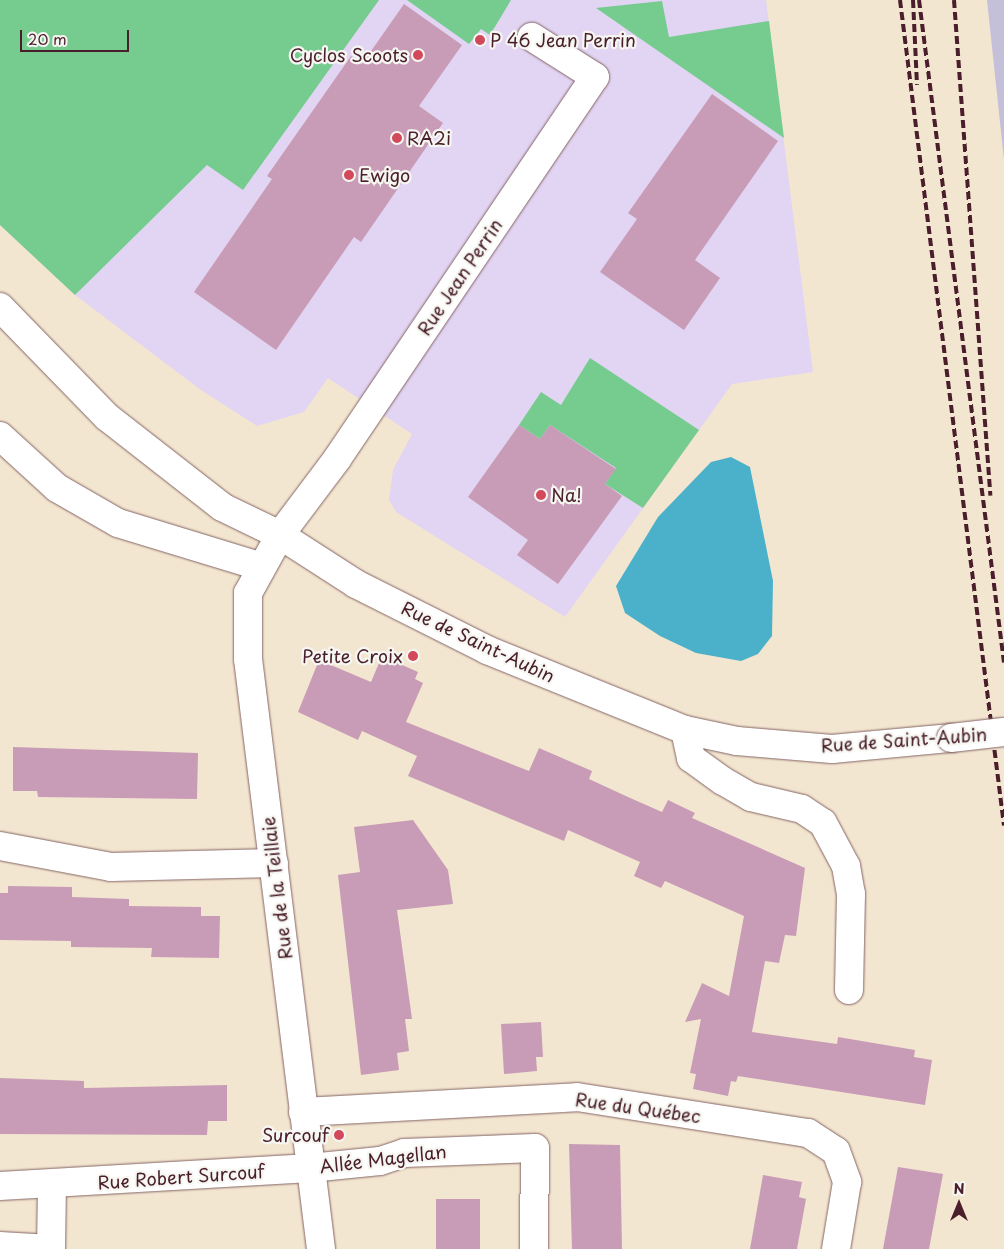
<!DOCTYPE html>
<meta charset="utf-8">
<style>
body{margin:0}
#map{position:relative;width:1004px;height:1249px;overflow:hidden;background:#f3e6d0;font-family:"Playpen Sans",sans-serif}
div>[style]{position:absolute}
.built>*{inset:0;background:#e2d4f3}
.industrial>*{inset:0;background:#c5c0da}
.green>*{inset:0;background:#76cb8e}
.water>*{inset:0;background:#4bb1ca}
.building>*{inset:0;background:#c89cb6}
.roads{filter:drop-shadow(0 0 1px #856565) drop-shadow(0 0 1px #856565)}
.minor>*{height:28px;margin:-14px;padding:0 14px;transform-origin:14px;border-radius:14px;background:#fff}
.rail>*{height:4px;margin-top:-2px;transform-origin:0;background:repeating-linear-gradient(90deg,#4a1f2b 0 8px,transparent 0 12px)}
.bridges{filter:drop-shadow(0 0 1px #856565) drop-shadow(0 0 1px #856565)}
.minor-bridge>*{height:28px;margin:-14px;padding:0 14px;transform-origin:14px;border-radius:14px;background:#fff}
.dots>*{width:14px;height:14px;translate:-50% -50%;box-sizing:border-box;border:2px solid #f6f6f2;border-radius:50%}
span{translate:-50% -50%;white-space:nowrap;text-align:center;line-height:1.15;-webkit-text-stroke:4.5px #f6f6f2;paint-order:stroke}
.poi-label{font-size:18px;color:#4a1f2b}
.left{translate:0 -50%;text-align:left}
.right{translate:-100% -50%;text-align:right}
.street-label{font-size:18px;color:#4a1f2b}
.north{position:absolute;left:934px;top:1179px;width:50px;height:50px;-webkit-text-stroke:4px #f6f6f2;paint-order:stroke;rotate:0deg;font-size:14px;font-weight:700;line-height:20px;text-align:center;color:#4a1f2b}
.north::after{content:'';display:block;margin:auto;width:18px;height:22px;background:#4a1f2b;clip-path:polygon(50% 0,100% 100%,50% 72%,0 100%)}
.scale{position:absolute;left:20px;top:30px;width:109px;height:22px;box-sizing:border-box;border:2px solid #4a1f2b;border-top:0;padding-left:6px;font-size:15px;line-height:18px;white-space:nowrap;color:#4a1f2b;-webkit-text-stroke:4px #f6f6f2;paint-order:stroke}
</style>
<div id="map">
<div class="built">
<i style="clip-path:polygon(0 0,766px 0,813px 372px,732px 384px,565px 617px,396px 512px,389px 500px,393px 470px,412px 434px,328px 378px,304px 412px,257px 426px,201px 390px,75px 295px,0 225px)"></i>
</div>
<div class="industrial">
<i style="clip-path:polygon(987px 0,1004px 0,1004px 160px)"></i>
</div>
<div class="green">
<i style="clip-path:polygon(0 0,379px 0,243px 190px,207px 165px,75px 295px,0 225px)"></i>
<i style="clip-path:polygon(407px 0,511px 0,490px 35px,481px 29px,469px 44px)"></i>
<i style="clip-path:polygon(662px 1px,669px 37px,769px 21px,784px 138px,596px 8px)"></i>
<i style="clip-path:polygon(590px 358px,699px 430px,643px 508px,605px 484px,616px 468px,550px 425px,540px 439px,519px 425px,541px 392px,561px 405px)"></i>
</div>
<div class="water">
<i style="clip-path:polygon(731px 457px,750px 467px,773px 581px,772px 636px,758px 654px,741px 661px,696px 653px,660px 636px,625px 613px,616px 586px,658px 517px,711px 462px)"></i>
</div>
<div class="building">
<i style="clip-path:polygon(404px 4px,462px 45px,419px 106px,443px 123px,361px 242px,354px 237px,276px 350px,194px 292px,272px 179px,267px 176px,351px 56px,362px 64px)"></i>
<i style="clip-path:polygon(712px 94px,778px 141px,695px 260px,720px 278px,684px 330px,600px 272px,637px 219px,628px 213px)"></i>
<i style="clip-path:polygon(519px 425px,540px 439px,550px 425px,616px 469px,605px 484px,622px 496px,558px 584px,517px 555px,528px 540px,468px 497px)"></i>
<i style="clip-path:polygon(382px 656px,418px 672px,415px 679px,423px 683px,406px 722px,529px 771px,539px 748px,592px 771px,589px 779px,628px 797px,662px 812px,668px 800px,695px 813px,692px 818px,805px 868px,796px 936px,785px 935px,779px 963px,765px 961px,752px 1032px,837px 1044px,838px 1037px,915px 1050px,914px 1057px,932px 1060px,925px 1105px,738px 1076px,736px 1082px,731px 1081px,728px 1096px,693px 1089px,696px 1074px,690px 1073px,701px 1019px,685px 1022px,702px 983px,729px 996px,744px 916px,665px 881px,661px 888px,634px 876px,640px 862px,568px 830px,564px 841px,408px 776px,417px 756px,362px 731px,358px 740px,298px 712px,319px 660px,371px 682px)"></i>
<i style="clip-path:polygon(13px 747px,198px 753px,197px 799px,38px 797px,37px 791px,13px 791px)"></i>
<i style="clip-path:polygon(413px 820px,448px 870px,453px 904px,397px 910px,412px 1019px,405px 1019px,409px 1051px,397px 1053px,399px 1070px,361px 1075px,338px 875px,360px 872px,354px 827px)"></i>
<i style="clip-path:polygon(8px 886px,72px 887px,72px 897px,129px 899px,129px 906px,201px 907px,201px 916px,220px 916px,219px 958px,151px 957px,152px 948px,71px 947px,71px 941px,0 940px,0 893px,8px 893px)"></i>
<i style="clip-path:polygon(541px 1022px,543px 1057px,536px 1057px,537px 1071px,504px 1074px,501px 1024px)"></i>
<i style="clip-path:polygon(0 1078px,84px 1081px,84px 1088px,227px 1085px,227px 1121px,208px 1121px,207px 1135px,0 1134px)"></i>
<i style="clip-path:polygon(569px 1144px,620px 1145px,622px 1249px,572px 1249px)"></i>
<i style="clip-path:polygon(898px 1167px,943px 1174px,929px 1249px,883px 1249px)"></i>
<i style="clip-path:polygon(763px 1175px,802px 1182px,799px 1197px,806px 1199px,797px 1249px,750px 1249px)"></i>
<i style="clip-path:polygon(436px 1199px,480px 1199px,480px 1249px,436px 1249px)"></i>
</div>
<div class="roads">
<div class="minor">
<i style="left:0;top:307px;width:153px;rotate:45.8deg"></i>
<i style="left:107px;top:417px;width:146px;rotate:38deg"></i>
<i style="left:222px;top:507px;width:64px;rotate:25.8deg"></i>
<i style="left:280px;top:535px;width:90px;rotate:32.8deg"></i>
<i style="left:356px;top:584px;width:147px;rotate:26.7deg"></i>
<i style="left:487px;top:650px;width:214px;rotate:22deg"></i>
<i style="left:685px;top:730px;width:53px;rotate:11.9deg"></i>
<i style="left:737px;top:741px;width:95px;rotate:4.8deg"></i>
<i style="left:832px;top:749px;width:120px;rotate:-5.3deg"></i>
<i style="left:0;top:436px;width:77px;rotate:42.4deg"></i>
<i style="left:57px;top:488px;width:70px;rotate:29.8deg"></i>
<i style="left:118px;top:523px;width:147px;rotate:17deg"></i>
<i style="left:685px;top:730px;width:29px;rotate:78deg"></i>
<i style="left:691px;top:758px;width:39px;rotate:36deg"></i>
<i style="left:723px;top:781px;width:32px;rotate:30deg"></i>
<i style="left:751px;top:797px;width:52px;rotate:13.2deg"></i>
<i style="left:802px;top:809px;width:25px;rotate:34deg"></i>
<i style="left:823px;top:823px;width:49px;rotate:61.9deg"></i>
<i style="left:846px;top:866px;width:28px;rotate:80deg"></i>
<i style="left:851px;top:894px;width:96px;rotate:91.2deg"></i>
<i style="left:0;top:846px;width:113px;rotate:10.7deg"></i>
<i style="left:111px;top:867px;width:163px;rotate:-1.4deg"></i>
<i style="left:303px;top:1112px;width:274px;rotate:-3.1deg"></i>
<i style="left:577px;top:1097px;width:234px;rotate:8.9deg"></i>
<i style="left:808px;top:1133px;width:33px;rotate:33deg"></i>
<i style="left:836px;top:1151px;width:33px;rotate:70deg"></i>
<i style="left:847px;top:1182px;width:68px;rotate:99.3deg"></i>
<i style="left:0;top:1186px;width:311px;rotate:-3.3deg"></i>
<i style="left:310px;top:1168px;width:70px;rotate:-5.7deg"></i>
<i style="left:380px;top:1161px;width:25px;rotate:-18deg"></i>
<i style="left:404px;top:1153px;width:131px;rotate:-2.2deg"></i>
<i style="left:535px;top:1148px;width:101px;rotate:90.6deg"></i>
<i style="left:0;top:1246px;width:51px;rotate:3.4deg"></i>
<i style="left:51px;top:1249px;width:63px;rotate:-89.1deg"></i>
<i style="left:321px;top:1249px;width:594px;rotate:-97.05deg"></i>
<i style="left:248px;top:659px;width:66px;rotate:-90deg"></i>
<i style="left:248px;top:593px;width:66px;rotate:-61.1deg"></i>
<i style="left:280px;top:535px;width:95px;rotate:-53.1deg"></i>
<i style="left:337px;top:459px;width:461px;rotate:-56deg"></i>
<i style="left:595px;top:77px;width:75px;rotate:-147.6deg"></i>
</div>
</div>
<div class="rail">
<i style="left:900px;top:0;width:832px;rotate:82.82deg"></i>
<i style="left:913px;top:0;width:85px;rotate:87.3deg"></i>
<i style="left:919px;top:0;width:668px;rotate:82.69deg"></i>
<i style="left:954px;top:0;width:497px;rotate:85.8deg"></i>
</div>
<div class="bridges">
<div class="minor-bridge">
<i style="left:951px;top:738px;width:53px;rotate:-6.5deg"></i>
</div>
</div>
<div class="dots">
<i style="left:480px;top:40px;background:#d1495b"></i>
<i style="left:418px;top:55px;background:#d1495b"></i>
<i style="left:397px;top:138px;background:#d1495b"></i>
<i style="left:349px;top:175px;background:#d1495b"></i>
<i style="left:541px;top:495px;background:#d1495b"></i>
<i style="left:413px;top:656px;background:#d1495b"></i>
<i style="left:339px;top:1135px;background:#d1495b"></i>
</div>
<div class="poi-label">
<span class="left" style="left:490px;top:40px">P 46 Jean Perrin</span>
<span class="right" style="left:408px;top:55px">Cyclos Scoots</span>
<span class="left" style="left:407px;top:138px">RA2i</span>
<span class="left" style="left:359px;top:175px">Ewigo</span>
<span class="left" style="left:551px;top:495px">Na!</span>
<span class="right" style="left:403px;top:656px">Petite Croix</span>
<span class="right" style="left:329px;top:1135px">Surcouf</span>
</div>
<div class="street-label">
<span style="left:460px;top:277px;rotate:-56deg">Rue Jean Perrin</span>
<span style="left:478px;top:642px;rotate:25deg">Rue de Saint-Aubin</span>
<span style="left:904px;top:740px;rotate:-4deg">Rue de Saint-Aubin</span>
<span style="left:277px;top:888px;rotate:-97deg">Rue de la Teillaie</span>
<span style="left:638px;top:1108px;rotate:8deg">Rue du Québec</span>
<span style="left:383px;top:1159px;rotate:-7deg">Allée Magellan</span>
<span style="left:181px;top:1177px;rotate:-4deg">Rue Robert Surcouf</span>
</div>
<div class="north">N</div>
<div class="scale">20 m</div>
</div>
